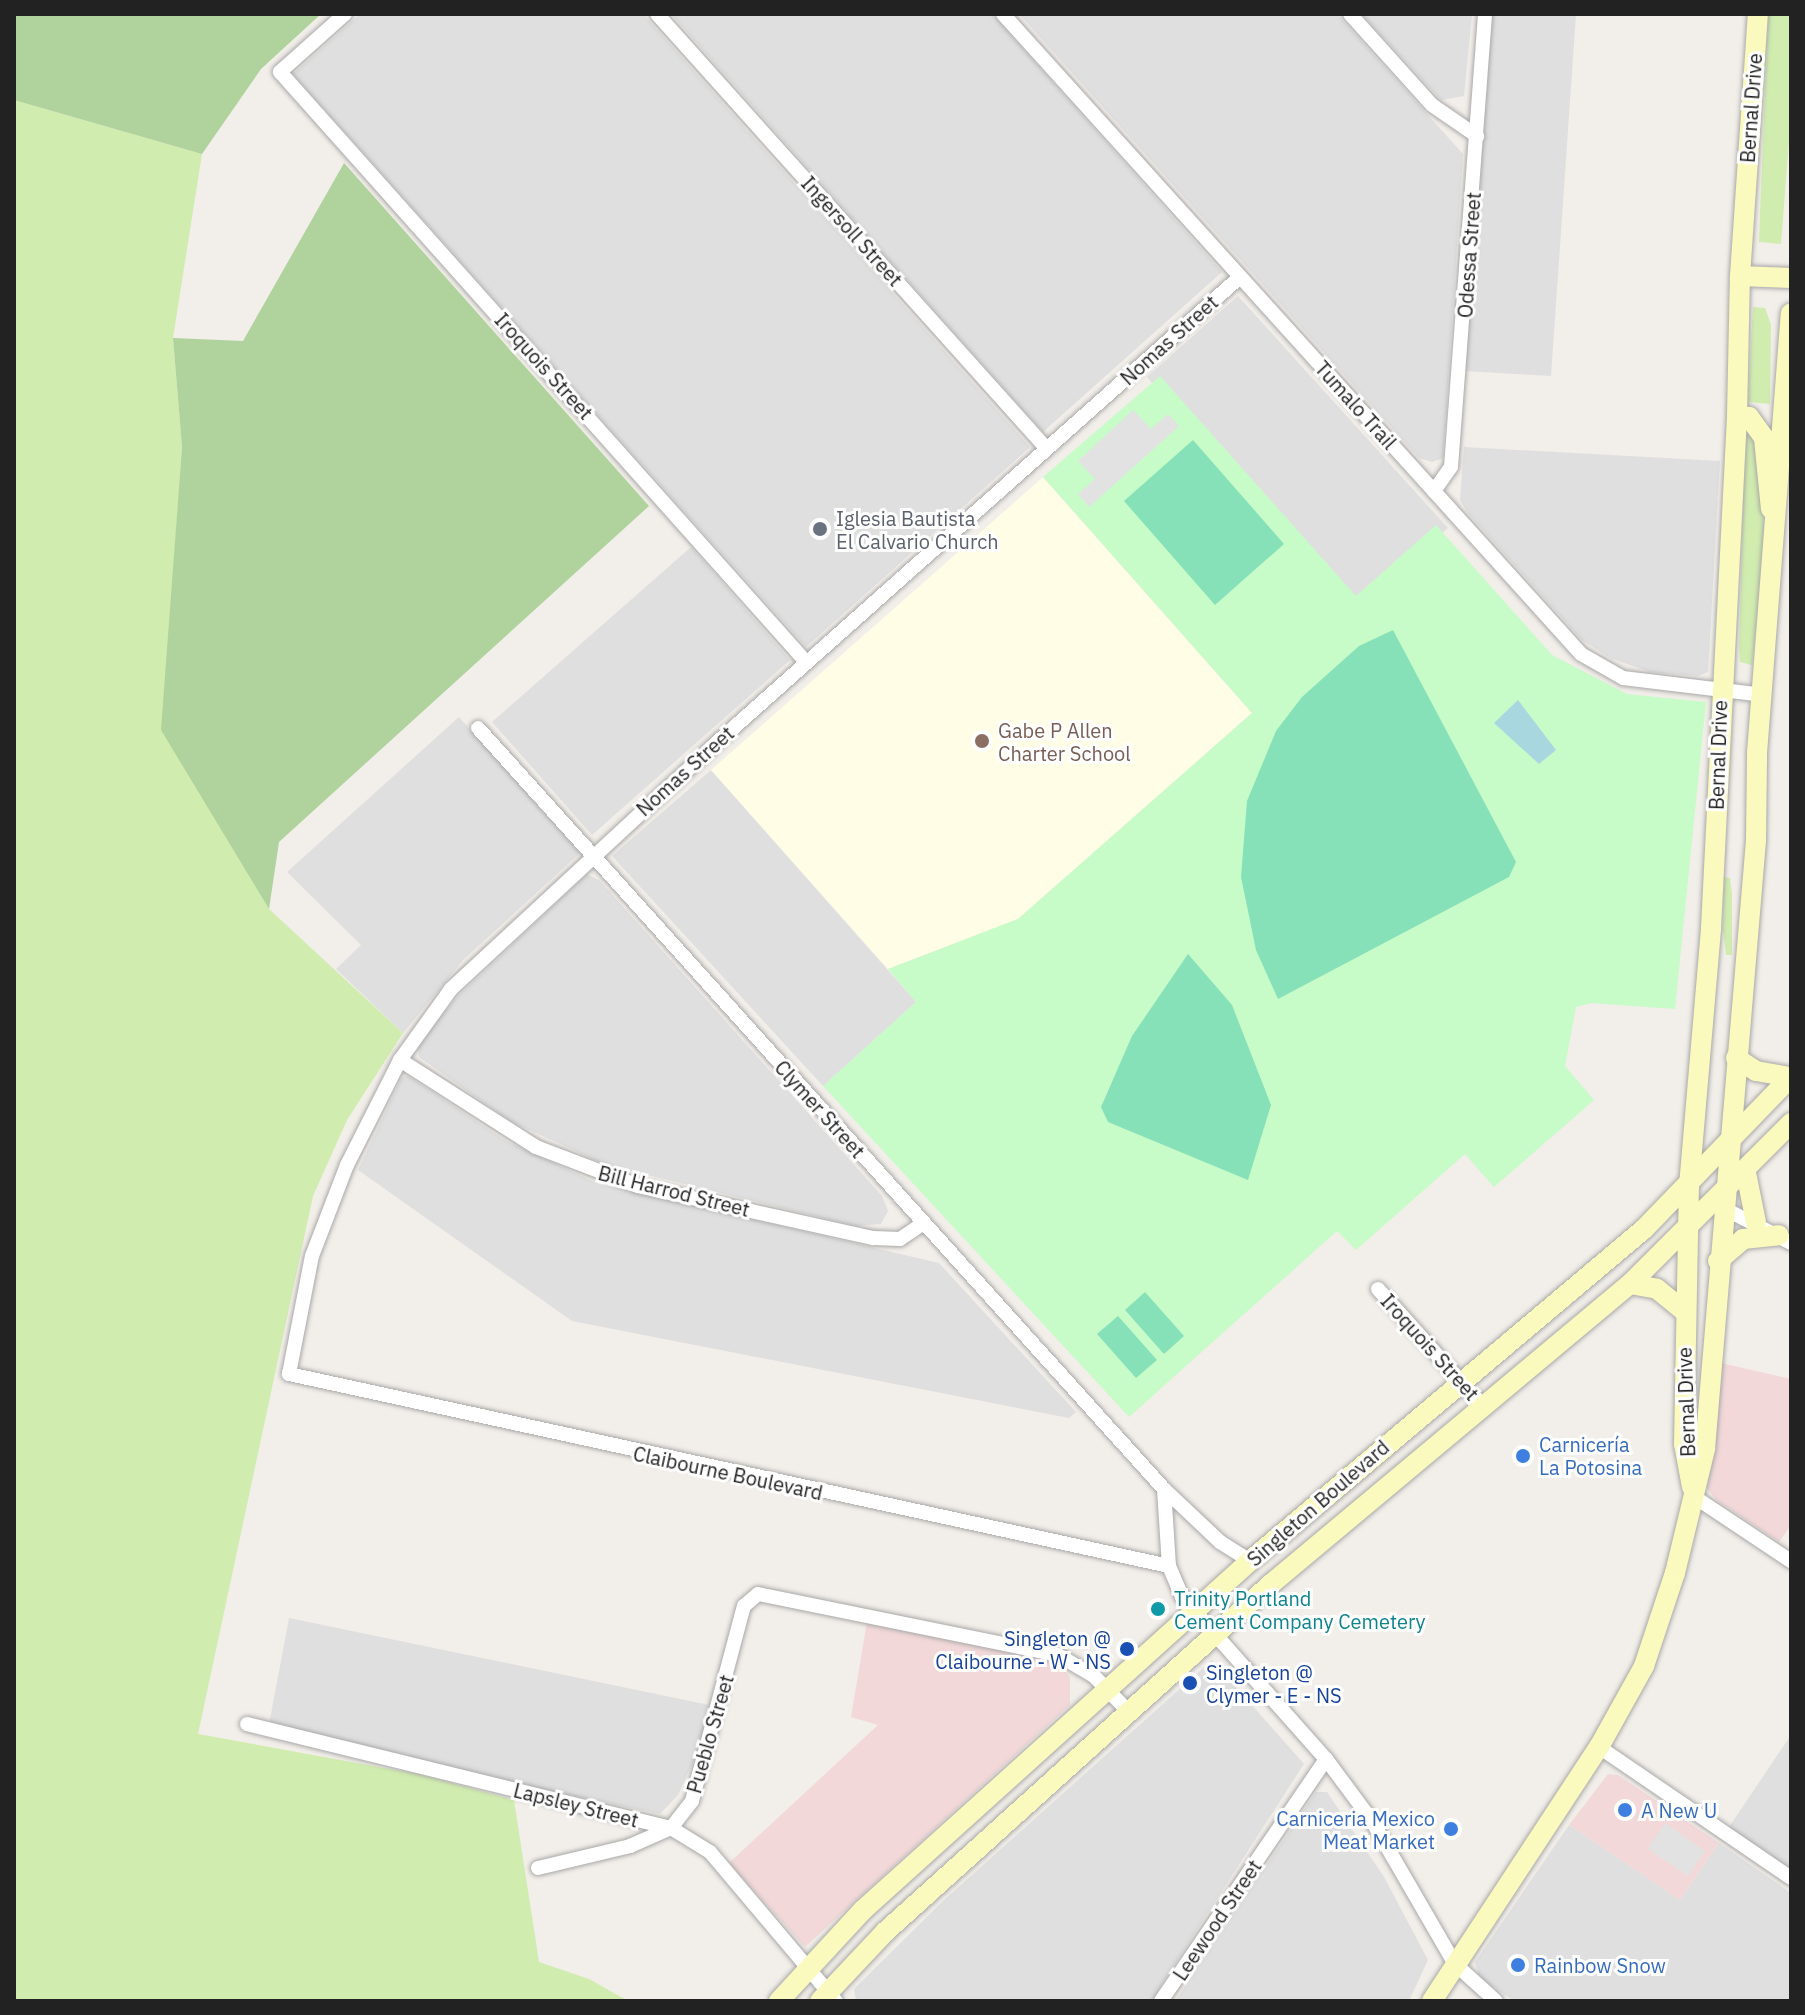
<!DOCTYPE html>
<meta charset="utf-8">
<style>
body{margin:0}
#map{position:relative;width:1805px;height:2015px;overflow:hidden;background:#f2eee9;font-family:"IBM Plex Sans",sans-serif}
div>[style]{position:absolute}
.residential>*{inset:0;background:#e0dfdf}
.commercial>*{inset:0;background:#f2d8d9}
.education>*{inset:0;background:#fffde5}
.grass>*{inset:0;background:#d1ecaf}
.forest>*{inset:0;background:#b0d29d}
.park>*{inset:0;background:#c7fbc8}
.pitch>*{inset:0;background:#86e1b9}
.parking>*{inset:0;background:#e2e2e2}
.water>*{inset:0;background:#a9d7e0}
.roads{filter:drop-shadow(0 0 2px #a9a9a9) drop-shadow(0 0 2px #a9a9a9)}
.street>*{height:14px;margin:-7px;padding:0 7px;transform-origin:7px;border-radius:7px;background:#fff}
.secondary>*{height:20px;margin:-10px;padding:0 10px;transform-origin:10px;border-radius:10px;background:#fbfabe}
.dots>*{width:22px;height:22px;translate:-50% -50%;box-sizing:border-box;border:4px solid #fff;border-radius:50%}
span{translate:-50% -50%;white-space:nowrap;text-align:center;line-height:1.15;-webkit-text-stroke:6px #fff;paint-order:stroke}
.street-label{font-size:20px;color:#222}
.worship-label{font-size:20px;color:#5b616d}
.left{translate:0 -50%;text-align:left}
.education-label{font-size:20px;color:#785e54}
.shop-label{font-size:20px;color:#366cbe}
.right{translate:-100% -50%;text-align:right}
.culture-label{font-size:20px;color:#0d838f}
.transit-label{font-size:20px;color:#164399}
.frame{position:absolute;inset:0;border:16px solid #222;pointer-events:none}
</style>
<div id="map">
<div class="residential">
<i style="clip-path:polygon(360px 14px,643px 14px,1030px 447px,806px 647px,293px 74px)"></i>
<i style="clip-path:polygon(671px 14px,992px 14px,1222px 272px,1043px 432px)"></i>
<i style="clip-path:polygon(1019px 14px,1337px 14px,1463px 154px,1443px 458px,1432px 462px,1419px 458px)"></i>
<i style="clip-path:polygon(1362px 14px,1472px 14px,1464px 96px,1441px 100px)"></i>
<i style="clip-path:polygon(1488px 14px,1576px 14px,1551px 376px,1464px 371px)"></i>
<i style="clip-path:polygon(1238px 296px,1448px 528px,1354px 612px,1147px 377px)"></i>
<i style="clip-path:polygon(1464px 447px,1720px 461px,1708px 672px,1698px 676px,1650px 672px,1610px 658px,1582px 640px,1467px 512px,1460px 500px)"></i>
<i style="clip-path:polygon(691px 547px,790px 660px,592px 835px,492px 722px)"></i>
<i style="clip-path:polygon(459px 717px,580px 853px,463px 960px,403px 1033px,336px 969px,361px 945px,287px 872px)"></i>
<i style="clip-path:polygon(711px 770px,916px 1002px,823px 1086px,612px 856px)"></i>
<i style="clip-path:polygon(587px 874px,600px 881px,882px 1196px,888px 1211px,881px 1224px,857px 1226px,606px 1165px,510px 1121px,419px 1057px,418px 1045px,456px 998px)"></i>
<i style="clip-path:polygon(408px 1076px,506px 1141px,599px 1184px,939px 1263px,1076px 1412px,1069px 1418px,572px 1321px,358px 1170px,402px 1077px)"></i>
<i style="clip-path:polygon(289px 1618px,709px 1705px,698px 1751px,678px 1795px,660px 1814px,268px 1730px)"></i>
<i style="clip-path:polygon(1212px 1660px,1304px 1764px,1151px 2001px,856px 2001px,854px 1989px,944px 1900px)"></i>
<i style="clip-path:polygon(1791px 1735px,1791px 1869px,1729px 1827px)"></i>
<i style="clip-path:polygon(1316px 1792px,1327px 1792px,1384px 1877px,1428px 1960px,1409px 2001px,1175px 2001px)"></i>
<i style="clip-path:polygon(1569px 1825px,1680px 1900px,1719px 1843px,1791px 1893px,1791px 2001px,1514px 2001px,1479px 1977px,1475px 1962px)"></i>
</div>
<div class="commercial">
<i style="clip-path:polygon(1721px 1363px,1791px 1379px,1791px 1525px,1779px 1542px,1716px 1500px,1707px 1488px)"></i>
<i style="clip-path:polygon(868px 1616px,1057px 1662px,1070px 1677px,1070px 1705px,805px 1947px,729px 1863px,878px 1725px,851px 1717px)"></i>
<i style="clip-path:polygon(1608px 1774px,1618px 1775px,1719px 1843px,1680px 1900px,1569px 1825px)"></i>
</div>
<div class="education">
<i style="clip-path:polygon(1043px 477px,1252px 713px,1018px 919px,888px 969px,711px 770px)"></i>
</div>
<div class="grass">
<i style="clip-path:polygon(1768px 14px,1791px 14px,1791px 114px,1781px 244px,1759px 242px)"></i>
<i style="clip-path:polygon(14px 100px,202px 154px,173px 338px,182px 447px,162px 730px,269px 909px,403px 1033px,347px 1120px,313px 1196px,198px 1734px,423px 1775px,514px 1800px,539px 1962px,589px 1979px,628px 2001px,14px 2001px)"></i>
<i style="clip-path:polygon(1753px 307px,1765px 308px,1771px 325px,1770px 404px,1748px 402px)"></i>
<i style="clip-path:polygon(1745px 435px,1756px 436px,1765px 539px,1752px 665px,1740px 662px,1739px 648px)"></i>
<i style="clip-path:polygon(1724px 877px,1730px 878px,1732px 894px,1732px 955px,1726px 955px,1723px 930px)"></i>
</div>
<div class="forest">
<i style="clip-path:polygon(14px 14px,321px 14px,261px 69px,202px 154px,14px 100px)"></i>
<i style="clip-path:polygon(344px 163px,649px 506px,279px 842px,269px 909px,161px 730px,182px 447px,173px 338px,243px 341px)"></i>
</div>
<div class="park">
<i style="clip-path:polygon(1160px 376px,1356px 596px,1436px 525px,1552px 655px,1627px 694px,1706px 702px,1675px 1009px,1591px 1003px,1576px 1007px,1565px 1066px,1594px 1100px,1494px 1187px,1465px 1154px,1356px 1250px,1337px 1231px,1129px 1417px,823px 1086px,916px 1002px,888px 969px,1018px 919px,1252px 713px,1043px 477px)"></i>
</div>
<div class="pitch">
<i style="clip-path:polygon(1193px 440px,1284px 544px,1215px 605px,1124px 501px)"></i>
<i style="clip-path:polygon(1393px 630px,1516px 862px,1509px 877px,1278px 999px,1256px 950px,1241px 877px,1247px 801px,1276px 731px,1302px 697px,1359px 646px)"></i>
<i style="clip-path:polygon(1188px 954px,1232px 1005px,1271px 1105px,1248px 1180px,1108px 1122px,1101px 1107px,1132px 1036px)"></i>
<i style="clip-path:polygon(1145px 1292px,1184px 1336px,1164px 1354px,1125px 1310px)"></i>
<i style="clip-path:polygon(1118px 1316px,1157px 1360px,1136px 1378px,1097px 1334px)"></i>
</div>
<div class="parking">
<i style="clip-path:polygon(1133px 410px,1151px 429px,1168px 414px,1179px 426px,1089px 507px,1078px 494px,1095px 479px,1078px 461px)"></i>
<i style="clip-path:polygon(1665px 1823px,1705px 1851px,1688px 1876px,1648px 1849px)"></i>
</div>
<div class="water">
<i style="clip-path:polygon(1518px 700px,1556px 750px,1539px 764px,1494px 723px)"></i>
</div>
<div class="roads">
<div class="street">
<i style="left:345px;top:14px;width:87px;rotate:138.3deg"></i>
<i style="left:280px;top:72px;width:790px;rotate:48.28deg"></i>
<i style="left:657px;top:14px;width:584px;rotate:48.12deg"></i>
<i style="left:1003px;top:14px;width:862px;rotate:47.91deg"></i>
<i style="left:1581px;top:654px;width:48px;rotate:29.7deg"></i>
<i style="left:1623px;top:678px;width:142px;rotate:6.9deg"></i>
<i style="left:1350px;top:14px;width:122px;rotate:48deg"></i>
<i style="left:1432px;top:105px;width:55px;rotate:34.6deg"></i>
<i style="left:1434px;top:491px;width:29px;rotate:-55deg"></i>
<i style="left:1451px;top:467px;width:454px;rotate:-85.7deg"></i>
<i style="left:478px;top:728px;width:1025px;rotate:47.97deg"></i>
<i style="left:1164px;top:1489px;width:77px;rotate:86.3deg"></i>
<i style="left:1169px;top:1566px;width:34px;rotate:67deg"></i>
<i style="left:1182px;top:1597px;width:217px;rotate:48.4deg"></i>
<i style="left:1326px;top:1759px;width:77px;rotate:53.4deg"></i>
<i style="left:1372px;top:1821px;width:165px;rotate:59.9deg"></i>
<i style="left:1455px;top:1964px;width:55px;rotate:42.1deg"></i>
<i style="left:400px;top:1060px;width:161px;rotate:32.6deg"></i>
<i style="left:536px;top:1147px;width:109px;rotate:20.9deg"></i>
<i style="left:638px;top:1186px;width:241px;rotate:12.5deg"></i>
<i style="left:873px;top:1238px;width:27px;rotate:2deg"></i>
<i style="left:900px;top:1239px;width:29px;rotate:-34deg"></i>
<i style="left:1723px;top:1208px;width:76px;rotate:27.2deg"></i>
<i style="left:1378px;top:1289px;width:156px;rotate:48.1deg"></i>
<i style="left:1164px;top:1489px;width:77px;rotate:43.4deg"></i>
<i style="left:1220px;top:1542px;width:36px;rotate:32deg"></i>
<i style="left:1693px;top:1496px;width:118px;rotate:33.6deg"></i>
<i style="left:1169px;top:1566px;width:901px;rotate:-167.69deg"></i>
<i style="left:289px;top:1374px;width:120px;rotate:-79deg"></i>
<i style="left:312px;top:1256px;width:97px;rotate:-69deg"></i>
<i style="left:347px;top:1165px;width:118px;rotate:-63.2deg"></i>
<i style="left:400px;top:1060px;width:87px;rotate:-54.3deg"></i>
<i style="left:451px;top:989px;width:357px;rotate:-42.8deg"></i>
<i style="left:713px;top:746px;width:705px;rotate:-41.67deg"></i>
<i style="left:247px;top:1724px;width:437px;rotate:13.8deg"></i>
<i style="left:671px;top:1828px;width:46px;rotate:31.6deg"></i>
<i style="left:710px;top:1852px;width:195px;rotate:49.8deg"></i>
<i style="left:1599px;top:1747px;width:232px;rotate:34.3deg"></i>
<i style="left:538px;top:1868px;width:95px;rotate:-13.4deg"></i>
<i style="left:630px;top:1846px;width:45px;rotate:-23.7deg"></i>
<i style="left:671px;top:1828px;width:34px;rotate:-52deg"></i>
<i style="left:692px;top:1801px;width:202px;rotate:-75.1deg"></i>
<i style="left:744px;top:1606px;width:18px;rotate:-41deg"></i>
<i style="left:758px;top:1594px;width:306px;rotate:11.5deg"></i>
<i style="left:1058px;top:1655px;width:42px;rotate:30.3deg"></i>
<i style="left:1094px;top:1676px;width:50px;rotate:45.8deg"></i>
<i style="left:1161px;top:2001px;width:293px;rotate:-55.7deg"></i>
</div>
<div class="secondary">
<i style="left:1740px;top:276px;width:51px;rotate:2.2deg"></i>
<i style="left:1737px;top:416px;width:12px;rotate:5deg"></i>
<i style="left:1749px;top:417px;width:26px;rotate:54deg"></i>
<i style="left:1764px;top:438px;width:71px;rotate:84.4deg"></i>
<i style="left:1736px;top:1058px;width:24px;rotate:33deg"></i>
<i style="left:1756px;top:1071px;width:36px;rotate:10deg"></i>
<i style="left:1746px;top:1173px;width:50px;rotate:78.5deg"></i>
<i style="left:1718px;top:1261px;width:33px;rotate:-41deg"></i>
<i style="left:1743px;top:1239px;width:36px;rotate:-6deg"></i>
<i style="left:1630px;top:1284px;width:27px;rotate:10deg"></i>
<i style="left:1657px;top:1289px;width:36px;rotate:39deg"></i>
<i style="left:1692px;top:1487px;width:44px;rotate:-100.5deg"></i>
<i style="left:1684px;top:1444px;width:258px;rotate:-88.9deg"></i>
<i style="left:1689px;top:1186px;width:259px;rotate:-85.1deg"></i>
<i style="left:1711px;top:928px;width:513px;rotate:-87.09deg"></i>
<i style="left:1737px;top:416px;width:140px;rotate:-88.8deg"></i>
<i style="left:1740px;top:276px;width:263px;rotate:-86.1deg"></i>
<i style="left:779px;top:2001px;width:124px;rotate:-47.3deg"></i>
<i style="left:863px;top:1910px;width:521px;rotate:-42.04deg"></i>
<i style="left:1250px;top:1561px;width:515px;rotate:-40.12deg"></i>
<i style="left:1644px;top:1229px;width:211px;rotate:-46deg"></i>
<i style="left:820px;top:2001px;width:95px;rotate:-46.7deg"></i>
<i style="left:885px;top:1932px;width:520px;rotate:-42.04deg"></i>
<i style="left:1271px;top:1584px;width:468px;rotate:-39.9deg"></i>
<i style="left:1630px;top:1284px;width:228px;rotate:-45deg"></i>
<i style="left:1432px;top:2001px;width:304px;rotate:-56.7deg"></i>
<i style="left:1599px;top:1747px;width:93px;rotate:-60.9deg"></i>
<i style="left:1644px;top:1666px;width:98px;rotate:-71.6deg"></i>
<i style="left:1675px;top:1573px;width:128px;rotate:-76.4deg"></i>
<i style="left:1705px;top:1449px;width:611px;rotate:-85.21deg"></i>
<i style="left:1756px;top:840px;width:87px;rotate:-89.3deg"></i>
<i style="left:1757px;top:753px;width:441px;rotate:-85.6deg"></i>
</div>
</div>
<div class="dots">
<i style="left:820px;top:529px;background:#6b7280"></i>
<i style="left:982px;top:741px;background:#8d6e63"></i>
<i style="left:1523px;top:1456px;background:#3f7fe0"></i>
<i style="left:1158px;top:1609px;background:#0f9aa8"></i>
<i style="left:1127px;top:1649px;background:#1a4fb4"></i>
<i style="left:1190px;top:1683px;background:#1a4fb4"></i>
<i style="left:1625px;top:1810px;background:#3f7fe0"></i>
<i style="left:1451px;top:1829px;background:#3f7fe0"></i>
<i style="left:1518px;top:1965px;background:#3f7fe0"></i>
</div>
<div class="street-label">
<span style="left:1751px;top:108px;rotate:-86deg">Bernal Drive</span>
<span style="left:852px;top:231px;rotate:48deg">Ingersoll Street</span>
<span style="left:1469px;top:255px;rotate:-86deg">Odessa Street</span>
<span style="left:1169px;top:340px;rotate:-42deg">Nomas Street</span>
<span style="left:544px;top:366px;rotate:48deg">Iroquois Street</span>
<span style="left:1356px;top:405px;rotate:48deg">Tumalo Trail</span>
<span style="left:1718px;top:755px;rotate:-88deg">Bernal Drive</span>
<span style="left:685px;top:771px;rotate:-42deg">Nomas Street</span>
<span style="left:820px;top:1109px;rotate:48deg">Clymer Street</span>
<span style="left:674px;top:1191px;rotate:14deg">Bill Harrod Street</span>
<span style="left:1430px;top:1347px;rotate:48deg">Iroquois Street</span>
<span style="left:1686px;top:1402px;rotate:-92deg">Bernal Drive</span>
<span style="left:728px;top:1473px;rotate:12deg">Claibourne Boulevard</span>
<span style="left:1318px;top:1503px;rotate:-41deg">Singleton Boulevard</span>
<span style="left:710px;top:1734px;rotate:-74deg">Pueblo Street</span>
<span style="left:576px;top:1805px;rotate:14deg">Lapsley Street</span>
<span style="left:1217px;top:1920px;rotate:-56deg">Leewood Street</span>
</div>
<div class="worship-label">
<span class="left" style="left:836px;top:530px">Iglesia Bautista<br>El Calvario Church</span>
</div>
<div class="education-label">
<span class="left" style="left:998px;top:742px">Gabe P Allen<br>Charter School</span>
</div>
<div class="shop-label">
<span class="left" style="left:1539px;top:1456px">Carnicería<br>La Potosina</span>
<span class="left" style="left:1641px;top:1810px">A New U</span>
<span class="right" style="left:1435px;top:1830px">Carniceria Mexico<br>Meat Market</span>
<span class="left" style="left:1534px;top:1965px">Rainbow Snow</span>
</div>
<div class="culture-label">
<span class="left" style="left:1174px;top:1610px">Trinity Portland<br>Cement Company Cemetery</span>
</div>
<div class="transit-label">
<span class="right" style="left:1111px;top:1650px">Singleton @<br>Claibourne - W - NS</span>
<span class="left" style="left:1206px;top:1684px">Singleton @<br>Clymer - E - NS</span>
</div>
<div class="frame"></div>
</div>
